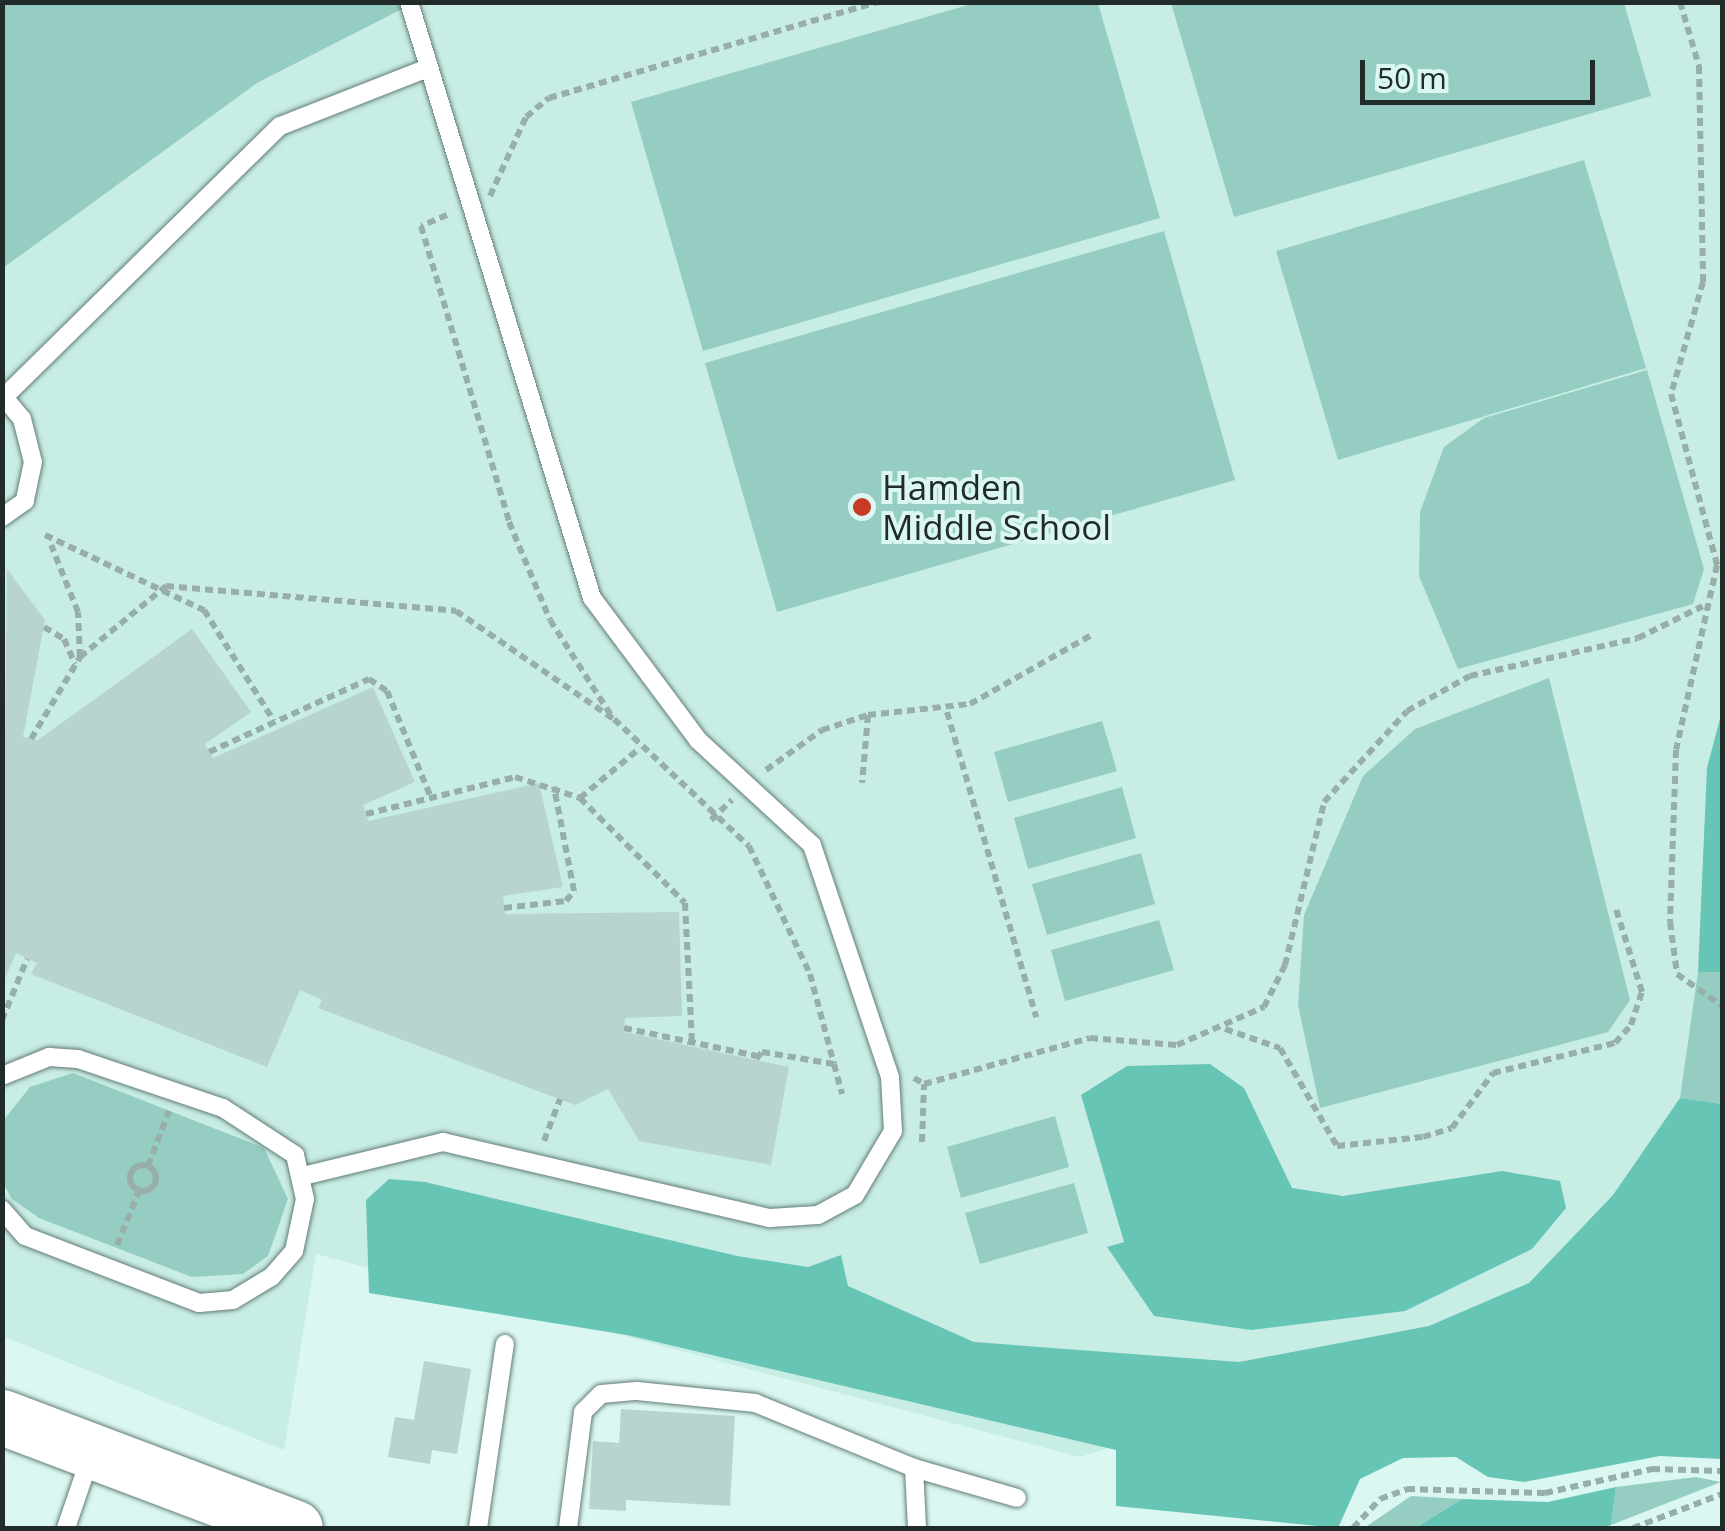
<!DOCTYPE html>
<style>
body{margin:0}
#map{position:relative;width:1725px;height:1531px;overflow:hidden;background:#dbf7f1;font-family:"Open Sans",sans-serif}
div>[style]{position:absolute}
.built>*{inset:0;background:#c8ede5}
.green>*{inset:0;background:#95cdc2}
.forest>*{inset:0;background:#67c5b5}
.building>*{inset:0;background:#b8d4ce}
.path>*{height:6px;margin-top:-3px;transform-origin:0;background:repeating-linear-gradient(90deg,#98aea9 0 8px,transparent 0 13px)}
.path>.ring{margin:-3px;padding:0;box-sizing:content-box;background:none;border:6px solid #98aea9;border-radius:50%}
.roads{filter:drop-shadow(0 0 2px #637c77) drop-shadow(0 0 2px #637c77)}
.service>*{height:18px;margin:-9px;padding:0 9px;transform-origin:9px;border-radius:9px;background:#fff}
.primary>*{height:55px;margin:-27.5px;padding:0 27.5px;transform-origin:27.5px;border-radius:27.5px;background:#fff}
.dots>*{width:28px;height:28px;translate:-50% -50%;box-sizing:border-box;border:5px solid #dbf7f1;border-radius:50%}
span{translate:-50% -50%;white-space:nowrap;text-align:center;line-height:1.15;-webkit-text-stroke:8px #dbf7f1;paint-order:stroke}
.poi-label{font-size:35px;color:#212c2a}
.left{translate:0 -50%;text-align:left}
.frame{position:absolute;inset:0;border:5px solid #212c2a;pointer-events:none}
.scale{position:absolute;left:1360px;top:60px;width:235px;height:45px;box-sizing:border-box;border:5px solid #212c2a;border-top:0;padding-left:12px;font-size:30px;line-height:35px;white-space:nowrap;color:#212c2a;-webkit-text-stroke:8px #dbf7f1;paint-order:stroke}
</style>
<div id="map">
<div class="built">
<i style="clip-path:polygon(414px 3px,1722px 3px,1722px 1252px,1080px 1457px,316px 1254px,284px 1450px,3px 1336px,2px 268px,257px 83px)"></i>
</div>
<div class="green">
<i style="clip-path:polygon(3px 3px,414px 3px,257px 83px,3px 268px)"></i>
<i style="clip-path:polygon(975px 3px,1098px 3px,1160px 218px,703px 351px,631px 102px)"></i>
<i style="clip-path:polygon(1171px 3px,1624px 3px,1651px 96px,1234px 217px)"></i>
<i style="clip-path:polygon(1584px 160px,1646px 368px,1338px 460px,1276px 251px)"></i>
<i style="clip-path:polygon(1164px 231px,1235px 480px,777px 612px,705px 363px)"></i>
<i style="clip-path:polygon(1647px 370px,1704px 569px,1693px 604px,1458px 669px,1419px 576px,1420px 512px,1444px 447px,1484px 418px)"></i>
<i style="clip-path:polygon(1549px 678px,1630px 1000px,1608px 1032px,1320px 1108px,1298px 1005px,1304px 915px,1363px 776px,1415px 729px)"></i>
<i style="clip-path:polygon(1102px 721px,1117px 771px,1008px 802px,994px 752px)"></i>
<i style="clip-path:polygon(1122px 787px,1136px 838px,1028px 869px,1014px 818px)"></i>
<i style="clip-path:polygon(1141px 853px,1155px 904px,1047px 935px,1032px 884px)"></i>
<i style="clip-path:polygon(1159px 920px,1174px 970px,1065px 1001px,1051px 950px)"></i>
<i style="clip-path:polygon(1698px 972px,1722px 972px,1722px 1104px,1680px 1098px)"></i>
<i style="clip-path:polygon(73px 1073px,264px 1148px,288px 1199px,268px 1256px,243px 1274px,192px 1277px,39px 1218px,12px 1199px,3px 1183px,3px 1121px,30px 1087px)"></i>
<i style="clip-path:polygon(1055px 1116px,1069px 1167px,961px 1198px,947px 1147px)"></i>
<i style="clip-path:polygon(1074px 1183px,1088px 1233px,980px 1264px,965px 1213px)"></i>
<i style="clip-path:polygon(1696px 1477px,1721px 1482px,1611px 1525px,1616px 1487px)"></i>
<i style="clip-path:polygon(1411px 1496px,1462px 1499px,1415px 1528px,1364px 1528px)"></i>
</div>
<div class="forest">
<i style="clip-path:polygon(1722px 711px,1722px 972px,1698px 972px,1707px 768px)"></i>
<i style="clip-path:polygon(1210px 1064px,1244px 1088px,1292px 1188px,1343px 1196px,1502px 1171px,1560px 1181px,1566px 1208px,1532px 1249px,1405px 1311px,1251px 1330px,1154px 1316px,1107px 1247px,1124px 1242px,1081px 1095px,1127px 1066px)"></i>
<i style="clip-path:polygon(1680px 1098px,1722px 1104px,1722px 1459px,1660px 1456px,1524px 1482px,1488px 1477px,1456px 1457px,1403px 1458px,1360px 1479px,1338px 1528px,1116px 1506px,1116px 1450px,627px 1335px,369px 1293px,366px 1200px,389px 1179px,425px 1182px,737px 1256px,808px 1267px,841px 1255px,848px 1286px,974px 1342px,1239px 1362px,1429px 1326px,1529px 1283px,1613px 1195px)"></i>
<i style="clip-path:polygon(1616px 1487px,1611px 1525px,1602px 1528px,1415px 1528px,1462px 1499px,1548px 1502px)"></i>
</div>
<div class="building">
<i style="clip-path:polygon(7px 569px,45px 620px,23px 737px,38px 740px,192px 629px,251px 712px,205px 744px,213px 758px,373px 687px,415px 782px,363px 805px,368px 821px,539px 783px,563px 887px,503px 896px,505px 914px,679px 912px,682px 1016px,625px 1018px,624px 1032px,789px 1067px,771px 1165px,639px 1141px,608px 1089px,575px 1105px,318px 1008px,322px 1000px,300px 990px,267px 1067px,31px 974px,37px 963px,16px 953px,2px 986px)"></i>
<i style="clip-path:polygon(424px 1361px,471px 1369px,457px 1454px,432px 1450px,430px 1464px,388px 1457px,395px 1417px,414px 1420px)"></i>
<i style="clip-path:polygon(621px 1409px,735px 1416px,730px 1506px,626px 1500px,626px 1511px,589px 1509px,593px 1441px,619px 1443px)"></i>
</div>
<div class="path">
<i style="left:1680px;top:2px;width:67px;rotate:73.5deg"></i>
<i style="left:1699px;top:66px;width:216px;rotate:88.9deg"></i>
<i style="left:1703px;top:282px;width:116px;rotate:105.9deg"></i>
<i style="left:1671px;top:394px;width:177px;rotate:74.9deg"></i>
<i style="left:1717px;top:565px;width:189px;rotate:102.5deg"></i>
<i style="left:1676px;top:750px;width:172px;rotate:92deg"></i>
<i style="left:1670px;top:922px;width:52px;rotate:82.3deg"></i>
<i style="left:1677px;top:974px;width:55px;rotate:35.4deg"></i>
<i style="left:490px;top:196px;width:87px;rotate:-65.5deg"></i>
<i style="left:526px;top:117px;width:30px;rotate:-40deg"></i>
<i style="left:549px;top:98px;width:342px;rotate:-16.3deg"></i>
<i style="left:447px;top:215px;width:28px;rotate:157deg"></i>
<i style="left:421px;top:226px;width:309px;rotate:73.4deg"></i>
<i style="left:509px;top:522px;width:106px;rotate:67.3deg"></i>
<i style="left:550px;top:620px;width:112px;rotate:57.4deg"></i>
<i style="left:45px;top:535px;width:176px;rotate:25.3deg"></i>
<i style="left:204px;top:610px;width:131px;rotate:57.8deg"></i>
<i style="left:44px;top:627px;width:23px;rotate:31deg"></i>
<i style="left:64px;top:639px;width:27px;rotate:66deg"></i>
<i style="left:80px;top:657px;width:112px;rotate:-39.5deg"></i>
<i style="left:166px;top:586px;width:291px;rotate:4.9deg"></i>
<i style="left:456px;top:611px;width:191px;rotate:34.4deg"></i>
<i style="left:614px;top:719px;width:185px;rotate:43.3deg"></i>
<i style="left:749px;top:846px;width:142px;rotate:64.5deg"></i>
<i style="left:810px;top:974px;width:93px;rotate:75.1deg"></i>
<i style="left:947px;top:712px;width:318px;rotate:73.7deg"></i>
<i style="left:868px;top:715px;width:103px;rotate:-6.2deg"></i>
<i style="left:970px;top:704px;width:142px;rotate:-29.6deg"></i>
<i style="left:31px;top:739px;width:96px;rotate:-59.1deg"></i>
<i style="left:80px;top:657px;width:45px;rotate:-92.5deg"></i>
<i style="left:78px;top:612px;width:72px;rotate:-111.9deg"></i>
<i style="left:209px;top:752px;width:176px;rotate:-24.5deg"></i>
<i style="left:369px;top:679px;width:22px;rotate:34deg"></i>
<i style="left:387px;top:691px;width:116px;rotate:67.6deg"></i>
<i style="left:766px;top:770px;width:69px;rotate:-35.5deg"></i>
<i style="left:822px;top:730px;width:48px;rotate:-18.1deg"></i>
<i style="left:868px;top:715px;width:68px;rotate:95deg"></i>
<i style="left:580px;top:798px;width:78px;rotate:-39.8deg"></i>
<i style="left:366px;top:814px;width:154px;rotate:-13.9deg"></i>
<i style="left:515px;top:777px;width:68px;rotate:17.9deg"></i>
<i style="left:580px;top:798px;width:148px;rotate:45deg"></i>
<i style="left:685px;top:903px;width:139px;rotate:87.1deg"></i>
<i style="left:711px;top:820px;width:29px;rotate:-44deg"></i>
<i style="left:504px;top:908px;width:62px;rotate:-6.4deg"></i>
<i style="left:566px;top:901px;width:13px;rotate:-51deg"></i>
<i style="left:574px;top:891px;width:106px;rotate:-100.9deg"></i>
<i style="left:2px;top:1020px;width:66px;rotate:-67.7deg"></i>
<i style="left:624px;top:1028px;width:136px;rotate:11.9deg"></i>
<i style="left:1225px;top:1029px;width:58px;rotate:19.1deg"></i>
<i style="left:1280px;top:1048px;width:113px;rotate:59.8deg"></i>
<i style="left:1337px;top:1146px;width:86px;rotate:-6deg"></i>
<i style="left:1423px;top:1137px;width:30px;rotate:-17deg"></i>
<i style="left:1452px;top:1128px;width:69px;rotate:-53.3deg"></i>
<i style="left:1493px;top:1073px;width:126px;rotate:-13.8deg"></i>
<i style="left:1615px;top:1043px;width:24px;rotate:-48deg"></i>
<i style="left:1631px;top:1025px;width:35px;rotate:-72deg"></i>
<i style="left:1642px;top:992px;width:90px;rotate:-107.4deg"></i>
<i style="left:756px;top:1059px;width:9px;rotate:-49deg"></i>
<i style="left:762px;top:1052px;width:73px;rotate:9.5deg"></i>
<i style="left:834px;top:1064px;width:31px;rotate:75deg"></i>
<i style="left:914px;top:1078px;width:12px;rotate:31deg"></i>
<i style="left:924px;top:1084px;width:172px;rotate:-15.5deg"></i>
<i style="left:1090px;top:1038px;width:87px;rotate:4.6deg"></i>
<i style="left:1177px;top:1045px;width:95px;rotate:-23.6deg"></i>
<i style="left:1264px;top:1007px;width:47px;rotate:-63.4deg"></i>
<i style="left:1285px;top:965px;width:168px;rotate:-76.5deg"></i>
<i style="left:1324px;top:802px;width:123px;rotate:-47.6deg"></i>
<i style="left:1407px;top:711px;width:72px;rotate:-29.1deg"></i>
<i style="left:1470px;top:676px;width:172px;rotate:-12.7deg"></i>
<i style="left:1638px;top:638px;width:72px;rotate:-26.2deg"></i>
<i style="left:544px;top:1141px;width:45px;rotate:-69.1deg"></i>
<i style="left:922px;top:1142px;width:58px;rotate:-88deg"></i>
<i class="ring" style="left:130px;top:1165px;width:20px;height:20px"></i>
<i style="left:148px;top:1166px;width:59px;rotate:-69.1deg"></i>
<i style="left:117px;top:1245px;width:58px;rotate:-67.8deg"></i>
<i style="left:1353px;top:1528px;width:40px;rotate:-47deg"></i>
<i style="left:1380px;top:1499px;width:29px;rotate:-20deg"></i>
<i style="left:1407px;top:1489px;width:138px;rotate:1.7deg"></i>
<i style="left:1545px;top:1493px;width:110px;rotate:-12.6deg"></i>
<i style="left:1652px;top:1469px;width:70px;rotate:1.6deg"></i>
<i style="left:1633px;top:1528px;width:95px;rotate:-20.9deg"></i>
</div>
<div class="roads">
<div class="service">
<i style="left:2px;top:395px;width:31px;rotate:50deg"></i>
<i style="left:22px;top:419px;width:44px;rotate:75.7deg"></i>
<i style="left:33px;top:462px;width:40px;rotate:102deg"></i>
<i style="left:25px;top:501px;width:28px;rotate:145deg"></i>
<i style="left:5px;top:396px;width:385px;rotate:-44.5deg"></i>
<i style="left:280px;top:126px;width:159px;rotate:-21.4deg"></i>
<i style="left:2px;top:1076px;width:51px;rotate:-22deg"></i>
<i style="left:49px;top:1057px;width:29px;rotate:4deg"></i>
<i style="left:78px;top:1059px;width:153px;rotate:18.7deg"></i>
<i style="left:223px;top:1108px;width:86px;rotate:33.1deg"></i>
<i style="left:295px;top:1155px;width:45px;rotate:77.2deg"></i>
<i style="left:305px;top:1199px;width:53px;rotate:101.9deg"></i>
<i style="left:294px;top:1251px;width:35px;rotate:131deg"></i>
<i style="left:271px;top:1277px;width:44px;rotate:148.8deg"></i>
<i style="left:233px;top:1300px;width:34px;rotate:175deg"></i>
<i style="left:199px;top:1303px;width:186px;rotate:-158.9deg"></i>
<i style="left:25px;top:1236px;width:35px;rotate:-131deg"></i>
<i style="left:303px;top:1176px;width:144px;rotate:-13.7deg"></i>
<i style="left:443px;top:1142px;width:336px;rotate:13.1deg"></i>
<i style="left:770px;top:1218px;width:48px;rotate:-3.6deg"></i>
<i style="left:818px;top:1215px;width:42px;rotate:-28.4deg"></i>
<i style="left:855px;top:1195px;width:74px;rotate:-59.3deg"></i>
<i style="left:893px;top:1131px;width:54px;rotate:-93.2deg"></i>
<i style="left:890px;top:1077px;width:245px;rotate:-108.6deg"></i>
<i style="left:812px;top:845px;width:155px;rotate:-137.4deg"></i>
<i style="left:698px;top:740px;width:177px;rotate:-126.7deg"></i>
<i style="left:592px;top:598px;width:623px;rotate:-107.07deg"></i>
<i style="left:914px;top:1468px;width:107px;rotate:16.2deg"></i>
<i style="left:66px;top:1528px;width:74px;rotate:-71.1deg"></i>
<i style="left:478px;top:1528px;width:186px;rotate:-81.7deg"></i>
<i style="left:568px;top:1528px;width:117px;rotate:-82.6deg"></i>
<i style="left:583px;top:1412px;width:25px;rotate:-45deg"></i>
<i style="left:601px;top:1394px;width:36px;rotate:-5deg"></i>
<i style="left:637px;top:1391px;width:119px;rotate:5.8deg"></i>
<i style="left:755px;top:1403px;width:172px;rotate:22.2deg"></i>
<i style="left:914px;top:1468px;width:60px;rotate:87.1deg"></i>
</div>
<div class="primary">
<i style="left:2px;top:1417px;width:313px;rotate:20.7deg"></i>
</div>
</div>
<div class="dots">
<i style="left:862px;top:507px;background:#c63a26"></i>
</div>
<div class="poi-label">
<span class="left" style="left:882px;top:507px">Hamden<br>Middle School</span>
</div>
<div class="frame"></div>
<div class="scale">50 m</div>
</div>
